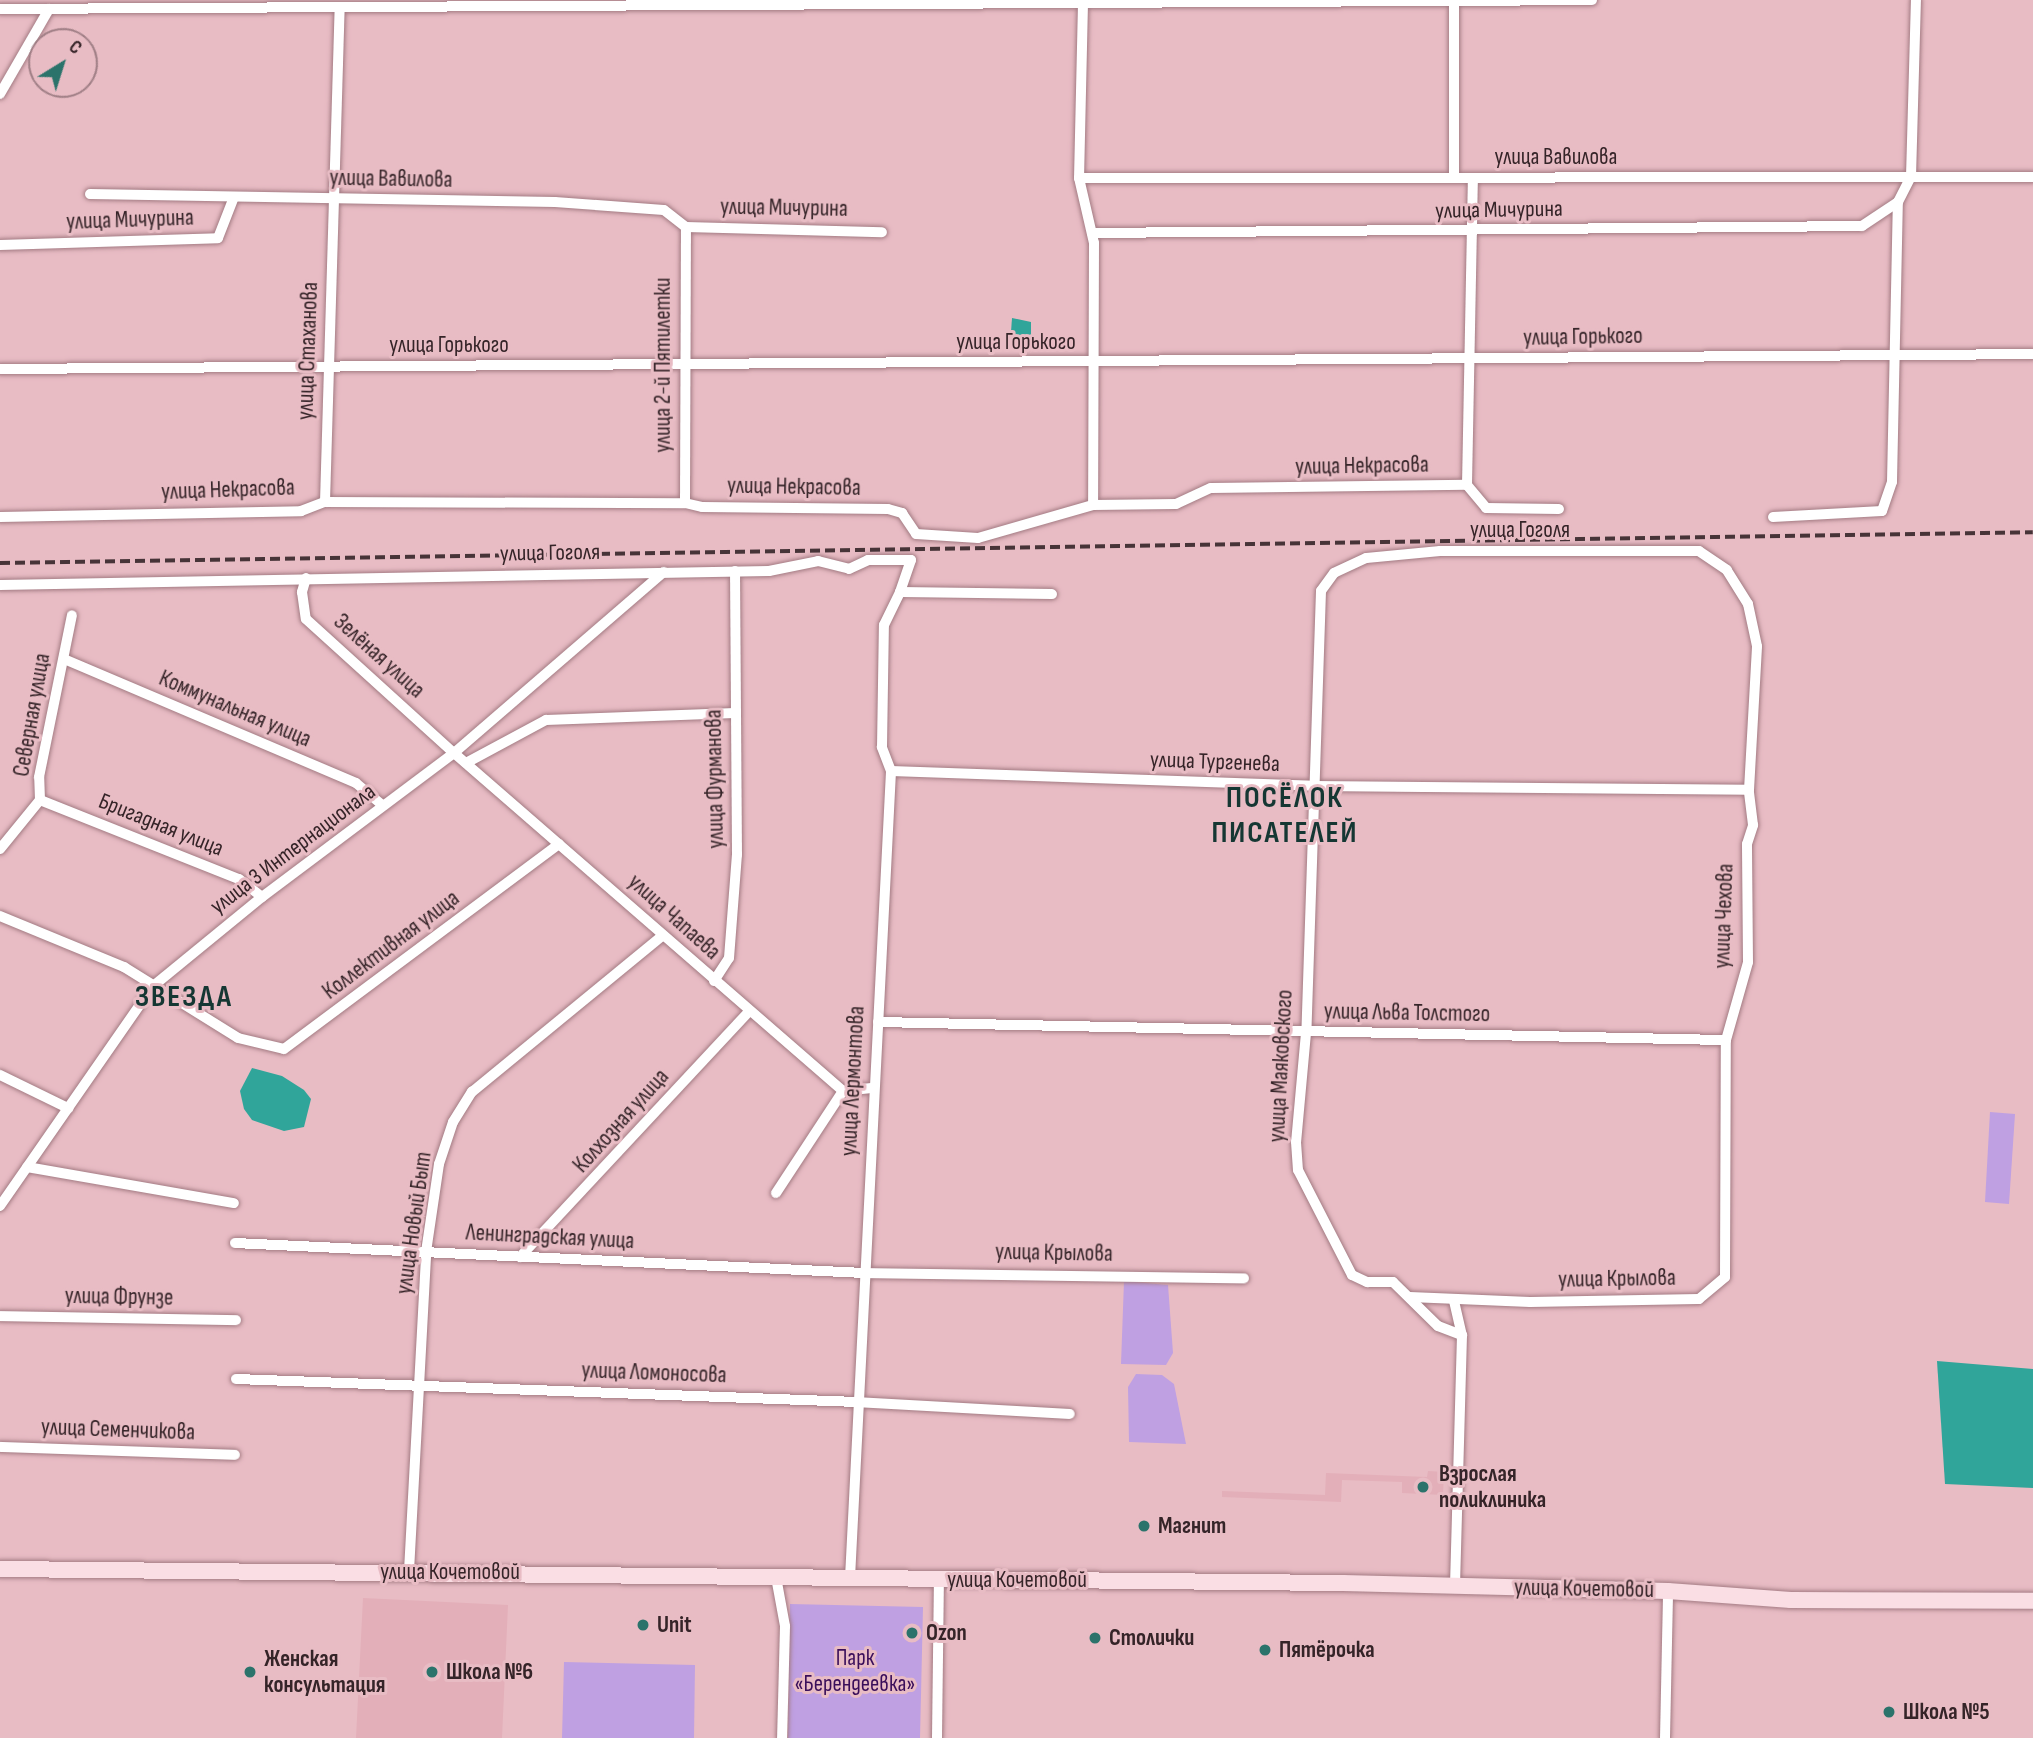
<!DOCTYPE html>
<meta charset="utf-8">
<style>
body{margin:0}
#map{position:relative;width:2033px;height:1738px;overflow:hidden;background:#e8bcc4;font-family:"Sofia Sans Condensed",sans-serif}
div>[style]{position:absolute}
.built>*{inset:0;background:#e3afb9}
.green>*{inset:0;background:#bfa0e2}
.water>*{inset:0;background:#30a59a}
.roads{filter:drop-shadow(0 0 2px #a37b83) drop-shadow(0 0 2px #a37b83)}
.street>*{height:10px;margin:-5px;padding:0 5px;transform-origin:5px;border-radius:5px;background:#fff}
.secondary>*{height:16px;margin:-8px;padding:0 8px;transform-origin:8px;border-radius:8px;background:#fadee4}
.rail>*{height:3.5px;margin-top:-1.75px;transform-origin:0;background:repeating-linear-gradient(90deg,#473438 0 10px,transparent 0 15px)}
.dots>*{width:19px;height:19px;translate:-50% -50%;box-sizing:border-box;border:4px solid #e8bcc4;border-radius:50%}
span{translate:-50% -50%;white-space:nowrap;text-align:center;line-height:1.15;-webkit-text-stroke:6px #e8bcc4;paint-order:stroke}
.street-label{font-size:23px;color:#352428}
.poi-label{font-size:23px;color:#352428;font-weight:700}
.left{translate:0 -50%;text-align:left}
.park-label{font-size:23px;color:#3a0e5a}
.district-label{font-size:30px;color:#153733;font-weight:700;letter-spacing:2px}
.north{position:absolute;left:28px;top:28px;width:70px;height:70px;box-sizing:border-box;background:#e8bcc4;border:2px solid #a07f86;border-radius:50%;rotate:38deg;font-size:19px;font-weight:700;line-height:28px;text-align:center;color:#352428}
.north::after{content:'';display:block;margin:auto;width:24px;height:32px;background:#2b736b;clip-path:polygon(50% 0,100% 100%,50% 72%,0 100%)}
</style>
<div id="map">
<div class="built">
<i style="clip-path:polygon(1428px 1471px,1444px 1472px,1443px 1495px,1402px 1493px,1402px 1482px,1342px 1480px,1341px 1502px,1222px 1497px,1222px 1491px,1325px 1495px,1326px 1473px,1427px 1477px)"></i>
<i style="clip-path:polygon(363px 1598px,508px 1605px,502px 1738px,356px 1738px)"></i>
</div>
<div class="green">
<i style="clip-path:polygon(1990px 1112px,2015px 1114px,2009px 1204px,1985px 1202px)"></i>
<i style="clip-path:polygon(1124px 1281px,1168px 1285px,1173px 1353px,1166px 1365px,1121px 1364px)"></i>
<i style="clip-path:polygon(1136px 1374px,1162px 1375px,1174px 1384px,1186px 1444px,1129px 1442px,1128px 1387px)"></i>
<i style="clip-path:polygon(790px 1604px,923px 1607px,920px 1738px,788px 1738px)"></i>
<i style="clip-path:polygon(564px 1662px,695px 1665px,694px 1738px,562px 1738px)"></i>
</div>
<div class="water">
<i style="clip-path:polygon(1012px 318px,1031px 322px,1031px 340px,1023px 352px,1010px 346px)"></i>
<i style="clip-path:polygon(252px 1068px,282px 1076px,304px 1090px,311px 1099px,304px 1127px,284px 1131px,252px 1120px,244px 1109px,240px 1091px)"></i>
<i style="clip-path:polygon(1937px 1361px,2033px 1369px,2033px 1488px,1945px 1484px)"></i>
</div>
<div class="roads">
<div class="street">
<i style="left:1083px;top:3px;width:175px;rotate:91.3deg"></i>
<i style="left:1079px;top:178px;width:67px;rotate:77deg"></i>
<i style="left:1094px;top:243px;width:262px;rotate:90.2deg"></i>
<i style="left:0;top:9px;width:1592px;rotate:-0.32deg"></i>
<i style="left:0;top:94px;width:98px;rotate:-60deg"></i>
<i style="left:1079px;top:178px;width:954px;rotate:-0.06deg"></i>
<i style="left:1454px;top:178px;width:177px;rotate:-90deg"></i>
<i style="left:90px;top:194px;width:465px;rotate:1deg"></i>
<i style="left:555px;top:202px;width:109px;rotate:4.2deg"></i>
<i style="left:664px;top:210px;width:28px;rotate:38deg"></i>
<i style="left:686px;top:227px;width:196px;rotate:1.5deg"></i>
<i style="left:1092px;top:233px;width:770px;rotate:-0.52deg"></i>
<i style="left:1862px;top:226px;width:43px;rotate:-33.7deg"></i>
<i style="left:0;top:245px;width:218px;rotate:-1.8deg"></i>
<i style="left:218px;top:238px;width:44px;rotate:-68.7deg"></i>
<i style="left:0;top:369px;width:2033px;rotate:-0.42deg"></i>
<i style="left:1467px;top:485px;width:307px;rotate:-88.9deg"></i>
<i style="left:325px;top:502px;width:494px;rotate:-88.3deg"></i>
<i style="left:685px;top:503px;width:276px;rotate:-89.8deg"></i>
<i style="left:0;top:517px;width:301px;rotate:-1.1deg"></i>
<i style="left:301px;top:511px;width:26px;rotate:-21deg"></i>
<i style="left:325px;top:502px;width:360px;rotate:0.2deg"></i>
<i style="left:685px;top:503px;width:17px;rotate:13deg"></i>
<i style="left:702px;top:507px;width:186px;rotate:0.6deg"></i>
<i style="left:888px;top:509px;width:15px;rotate:16deg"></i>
<i style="left:902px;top:513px;width:25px;rotate:56deg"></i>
<i style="left:916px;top:534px;width:62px;rotate:3.7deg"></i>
<i style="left:978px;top:538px;width:120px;rotate:-16deg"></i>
<i style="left:1093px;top:505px;width:83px;rotate:-0.7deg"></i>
<i style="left:1176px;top:504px;width:38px;rotate:-25deg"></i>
<i style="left:1211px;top:488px;width:256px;rotate:-0.7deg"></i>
<i style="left:1467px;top:485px;width:30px;rotate:50deg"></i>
<i style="left:1486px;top:508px;width:73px;rotate:0.8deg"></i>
<i style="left:1773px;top:517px;width:109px;rotate:-3.2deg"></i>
<i style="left:1882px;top:511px;width:31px;rotate:-71deg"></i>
<i style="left:1892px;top:482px;width:280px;rotate:-88.8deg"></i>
<i style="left:1898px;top:202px;width:28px;rotate:-63deg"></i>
<i style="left:1911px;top:177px;width:177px;rotate:-88.4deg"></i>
<i style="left:306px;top:578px;width:15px;rotate:106deg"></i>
<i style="left:302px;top:592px;width:27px;rotate:82deg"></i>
<i style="left:306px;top:619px;width:200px;rotate:42.2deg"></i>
<i style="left:454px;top:753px;width:515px;rotate:40.99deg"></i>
<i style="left:843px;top:1091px;width:31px;rotate:-6deg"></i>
<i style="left:0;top:585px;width:769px;rotate:-1.04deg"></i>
<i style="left:769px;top:571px;width:50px;rotate:-11.5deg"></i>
<i style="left:818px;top:561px;width:32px;rotate:14deg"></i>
<i style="left:849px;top:569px;width:21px;rotate:-25deg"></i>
<i style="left:868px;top:560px;width:43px"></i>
<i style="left:911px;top:560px;width:34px;rotate:109deg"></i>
<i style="left:900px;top:592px;width:152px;rotate:0.8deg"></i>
<i style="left:64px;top:659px;width:317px;rotate:23deg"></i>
<i style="left:356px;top:783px;width:35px;rotate:40deg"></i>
<i style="left:466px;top:763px;width:91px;rotate:-28.3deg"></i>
<i style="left:546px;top:720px;width:189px;rotate:-2.1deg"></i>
<i style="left:891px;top:771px;width:423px;rotate:2deg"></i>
<i style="left:1314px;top:786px;width:435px;rotate:0.5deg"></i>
<i style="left:40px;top:800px;width:214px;rotate:21.7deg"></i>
<i style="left:239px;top:879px;width:29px;rotate:38deg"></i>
<i style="left:0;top:849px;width:63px;rotate:-50.8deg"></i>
<i style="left:40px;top:800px;width:23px;rotate:-92deg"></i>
<i style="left:39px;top:777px;width:165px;rotate:-78.5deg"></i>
<i style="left:0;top:916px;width:134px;rotate:22.4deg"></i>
<i style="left:124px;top:967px;width:134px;rotate:31.9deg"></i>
<i style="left:238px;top:1038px;width:47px;rotate:13.4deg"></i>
<i style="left:284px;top:1049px;width:343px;rotate:-36.7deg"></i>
<i style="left:714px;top:981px;width:27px;rotate:-57deg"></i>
<i style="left:729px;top:958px;width:103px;rotate:-85.6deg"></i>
<i style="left:737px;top:855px;width:284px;rotate:-90.4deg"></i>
<i style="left:878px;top:1022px;width:848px;rotate:1.22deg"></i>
<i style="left:0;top:1075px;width:76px;rotate:25.9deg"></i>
<i style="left:27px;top:1167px;width:210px;rotate:9.9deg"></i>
<i style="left:776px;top:1193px;width:122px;rotate:-56.7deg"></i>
<i style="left:0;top:1206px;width:267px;rotate:-55.2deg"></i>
<i style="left:152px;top:987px;width:142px;rotate:-39.3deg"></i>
<i style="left:262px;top:897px;width:240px;rotate:-36.9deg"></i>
<i style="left:454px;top:753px;width:277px;rotate:-40.8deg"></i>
<i style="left:235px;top:1243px;width:630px;rotate:2.73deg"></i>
<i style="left:864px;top:1273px;width:380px;rotate:0.8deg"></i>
<i style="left:520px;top:1257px;width:336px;rotate:-47deg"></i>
<i style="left:1410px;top:1297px;width:120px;rotate:2.4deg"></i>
<i style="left:1530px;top:1302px;width:169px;rotate:-1deg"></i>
<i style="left:1699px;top:1299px;width:34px;rotate:-40deg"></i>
<i style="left:1725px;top:1277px;width:237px;rotate:-89.8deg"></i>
<i style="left:1726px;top:1040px;width:81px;rotate:-74.2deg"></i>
<i style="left:1748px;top:962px;width:118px;rotate:-90.5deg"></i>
<i style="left:1747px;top:844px;width:20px;rotate:-72deg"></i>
<i style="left:1753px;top:825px;width:35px;rotate:-97deg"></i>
<i style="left:1749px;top:790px;width:144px;rotate:-86.8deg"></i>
<i style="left:1757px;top:646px;width:43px;rotate:-102.1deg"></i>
<i style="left:1748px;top:604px;width:40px;rotate:-122deg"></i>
<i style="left:1727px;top:570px;width:34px;rotate:-146deg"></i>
<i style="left:1699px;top:551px;width:259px;rotate:180deg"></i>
<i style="left:1440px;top:551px;width:74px;rotate:174.6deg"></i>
<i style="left:1366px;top:558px;width:35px;rotate:155deg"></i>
<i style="left:1334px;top:573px;width:22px;rotate:126deg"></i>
<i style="left:1321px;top:591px;width:442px;rotate:91.9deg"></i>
<i style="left:1306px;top:1033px;width:109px;rotate:95.2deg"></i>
<i style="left:1296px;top:1142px;width:28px;rotate:86deg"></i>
<i style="left:1298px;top:1170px;width:118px;rotate:62.8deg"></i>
<i style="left:1352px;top:1275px;width:17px;rotate:25deg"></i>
<i style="left:1367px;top:1282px;width:26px"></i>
<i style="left:1393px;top:1282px;width:63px;rotate:44.4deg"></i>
<i style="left:1438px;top:1326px;width:26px;rotate:21deg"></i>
<i style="left:1462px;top:1335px;width:251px;rotate:91.6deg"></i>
<i style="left:1454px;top:1301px;width:35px;rotate:77deg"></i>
<i style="left:0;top:1316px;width:236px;rotate:1deg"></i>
<i style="left:236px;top:1379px;width:620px;rotate:2.12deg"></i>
<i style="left:856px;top:1402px;width:214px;rotate:3.2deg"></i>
<i style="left:0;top:1447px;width:235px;rotate:1.9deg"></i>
<i style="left:409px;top:1571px;width:319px;rotate:-86.9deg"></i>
<i style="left:426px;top:1252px;width:89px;rotate:-81.6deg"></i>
<i style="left:439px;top:1164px;width:44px;rotate:-71.6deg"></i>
<i style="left:453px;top:1122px;width:36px;rotate:-58deg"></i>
<i style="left:472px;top:1092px;width:247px;rotate:-39.4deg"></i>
<i style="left:776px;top:1577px;width:50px;rotate:79.6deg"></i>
<i style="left:785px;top:1626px;width:112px;rotate:91.5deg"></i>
<i style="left:850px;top:1578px;width:808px;rotate:-87.09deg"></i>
<i style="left:891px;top:771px;width:26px;rotate:-111deg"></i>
<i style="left:882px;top:747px;width:122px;rotate:-89.1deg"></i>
<i style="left:884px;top:625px;width:37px;rotate:-64deg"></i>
<i style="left:937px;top:1738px;width:158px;rotate:-89.3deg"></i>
<i style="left:1665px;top:1738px;width:147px;rotate:-88.8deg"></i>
</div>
<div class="secondary">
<i style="left:0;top:1569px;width:1343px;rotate:0.6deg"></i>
<i style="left:1343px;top:1583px;width:325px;rotate:1.4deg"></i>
<i style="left:1668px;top:1591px;width:123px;rotate:4.2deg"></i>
<i style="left:1791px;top:1600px;width:242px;rotate:0.2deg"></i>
</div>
</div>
<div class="rail">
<i style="left:0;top:563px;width:2033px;rotate:-0.87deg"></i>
</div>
<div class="dots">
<i style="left:1423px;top:1487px;background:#2b736b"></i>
<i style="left:1144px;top:1526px;background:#2b736b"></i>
<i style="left:643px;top:1625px;background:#2b736b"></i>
<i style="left:912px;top:1633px;background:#2b736b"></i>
<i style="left:1095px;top:1638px;background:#2b736b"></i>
<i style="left:1265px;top:1650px;background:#2b736b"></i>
<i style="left:250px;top:1672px;background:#2b736b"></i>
<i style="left:432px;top:1672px;background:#2b736b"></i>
<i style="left:1889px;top:1712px;background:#2b736b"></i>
</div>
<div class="street-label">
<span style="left:1556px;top:157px">улица Вавилова</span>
<span style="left:391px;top:179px;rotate:1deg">улица Вавилова</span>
<span style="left:784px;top:208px;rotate:1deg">улица Мичурина</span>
<span style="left:1499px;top:210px;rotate:-1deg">улица Мичурина</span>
<span style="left:130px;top:220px;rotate:-2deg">улица Мичурина</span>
<span style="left:1583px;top:337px;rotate:-1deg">улица Горького</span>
<span style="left:1016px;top:342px">улица Горького</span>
<span style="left:449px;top:345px">улица Горького</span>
<span style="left:308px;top:351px;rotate:-88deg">улица Стаханова</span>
<span style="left:663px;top:365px;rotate:-90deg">улица 2-й Пятилетки</span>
<span style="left:1362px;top:466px;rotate:-1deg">улица Некрасова</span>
<span style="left:794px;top:487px;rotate:1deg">улица Некрасова</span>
<span style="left:228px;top:490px;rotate:-2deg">улица Некрасова</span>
<span style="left:1520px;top:530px">улица Гоголя</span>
<span style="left:550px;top:553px;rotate:-1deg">улица Гоголя</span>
<span style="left:379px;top:656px;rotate:42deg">Зелёная улица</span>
<span style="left:235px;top:709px;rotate:23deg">Коммунальная улица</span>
<span style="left:32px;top:715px;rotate:-80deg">Северная улица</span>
<span style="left:1215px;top:762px;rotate:2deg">улица Тургенева</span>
<span style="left:715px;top:779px;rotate:-91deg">улица Фурманова</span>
<span style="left:161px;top:825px;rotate:22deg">Бригадная улица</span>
<span style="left:293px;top:849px;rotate:-37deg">улица 3 Интернационала</span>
<span style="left:1724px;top:916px;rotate:-88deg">улица Чехова</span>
<span style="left:674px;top:917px;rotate:42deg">улица Чапаева</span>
<span style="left:391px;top:945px;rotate:-37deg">Коллективная улица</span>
<span style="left:1407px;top:1013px;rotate:1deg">улица Льва Толстого</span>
<span style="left:1281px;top:1066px;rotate:-87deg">улица Маяковского</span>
<span style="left:853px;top:1081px;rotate:-87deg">улица Лермонтова</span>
<span style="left:621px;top:1121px;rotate:-48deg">Колхозная улица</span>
<span style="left:414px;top:1223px;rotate:-82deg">улица Новый Быт</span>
<span style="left:550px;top:1237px;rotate:3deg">Ленинградская улица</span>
<span style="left:1054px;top:1253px;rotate:1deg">улица Крылова</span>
<span style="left:1617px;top:1279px;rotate:-1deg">улица Крылова</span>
<span style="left:119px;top:1297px;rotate:1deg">улица Фрунзе</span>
<span style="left:654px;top:1373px;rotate:2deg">улица Ломоносова</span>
<span style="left:118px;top:1430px;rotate:2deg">улица Семенчикова</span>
<span style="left:450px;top:1572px">улица Кочетовой</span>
<span style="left:1017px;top:1580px">улица Кочетовой</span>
<span style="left:1584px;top:1589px;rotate:1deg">улица Кочетовой</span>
</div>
<div class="poi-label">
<span class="left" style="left:1439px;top:1487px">Взрослая<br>поликлиника</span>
<span class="left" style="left:1158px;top:1526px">Магнит</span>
<span class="left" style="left:657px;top:1625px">Unit</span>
<span class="left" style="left:926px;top:1633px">Ozon</span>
<span class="left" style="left:1109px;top:1638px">Столички</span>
<span class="left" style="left:1279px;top:1650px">Пятёрочка</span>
<span class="left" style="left:264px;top:1672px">Женская<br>консультация</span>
<span class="left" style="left:446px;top:1672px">Школа №6</span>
<span class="left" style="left:1903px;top:1712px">Школа №5</span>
</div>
<div class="park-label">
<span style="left:855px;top:1671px">Парк<br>«Берендеевка»</span>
</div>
<div class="district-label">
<span style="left:1285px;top:815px">ПОСЁЛОК<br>ПИСАТЕЛЕЙ</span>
<span style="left:184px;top:997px">ЗВЕЗДА</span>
</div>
<div class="north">С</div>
</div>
